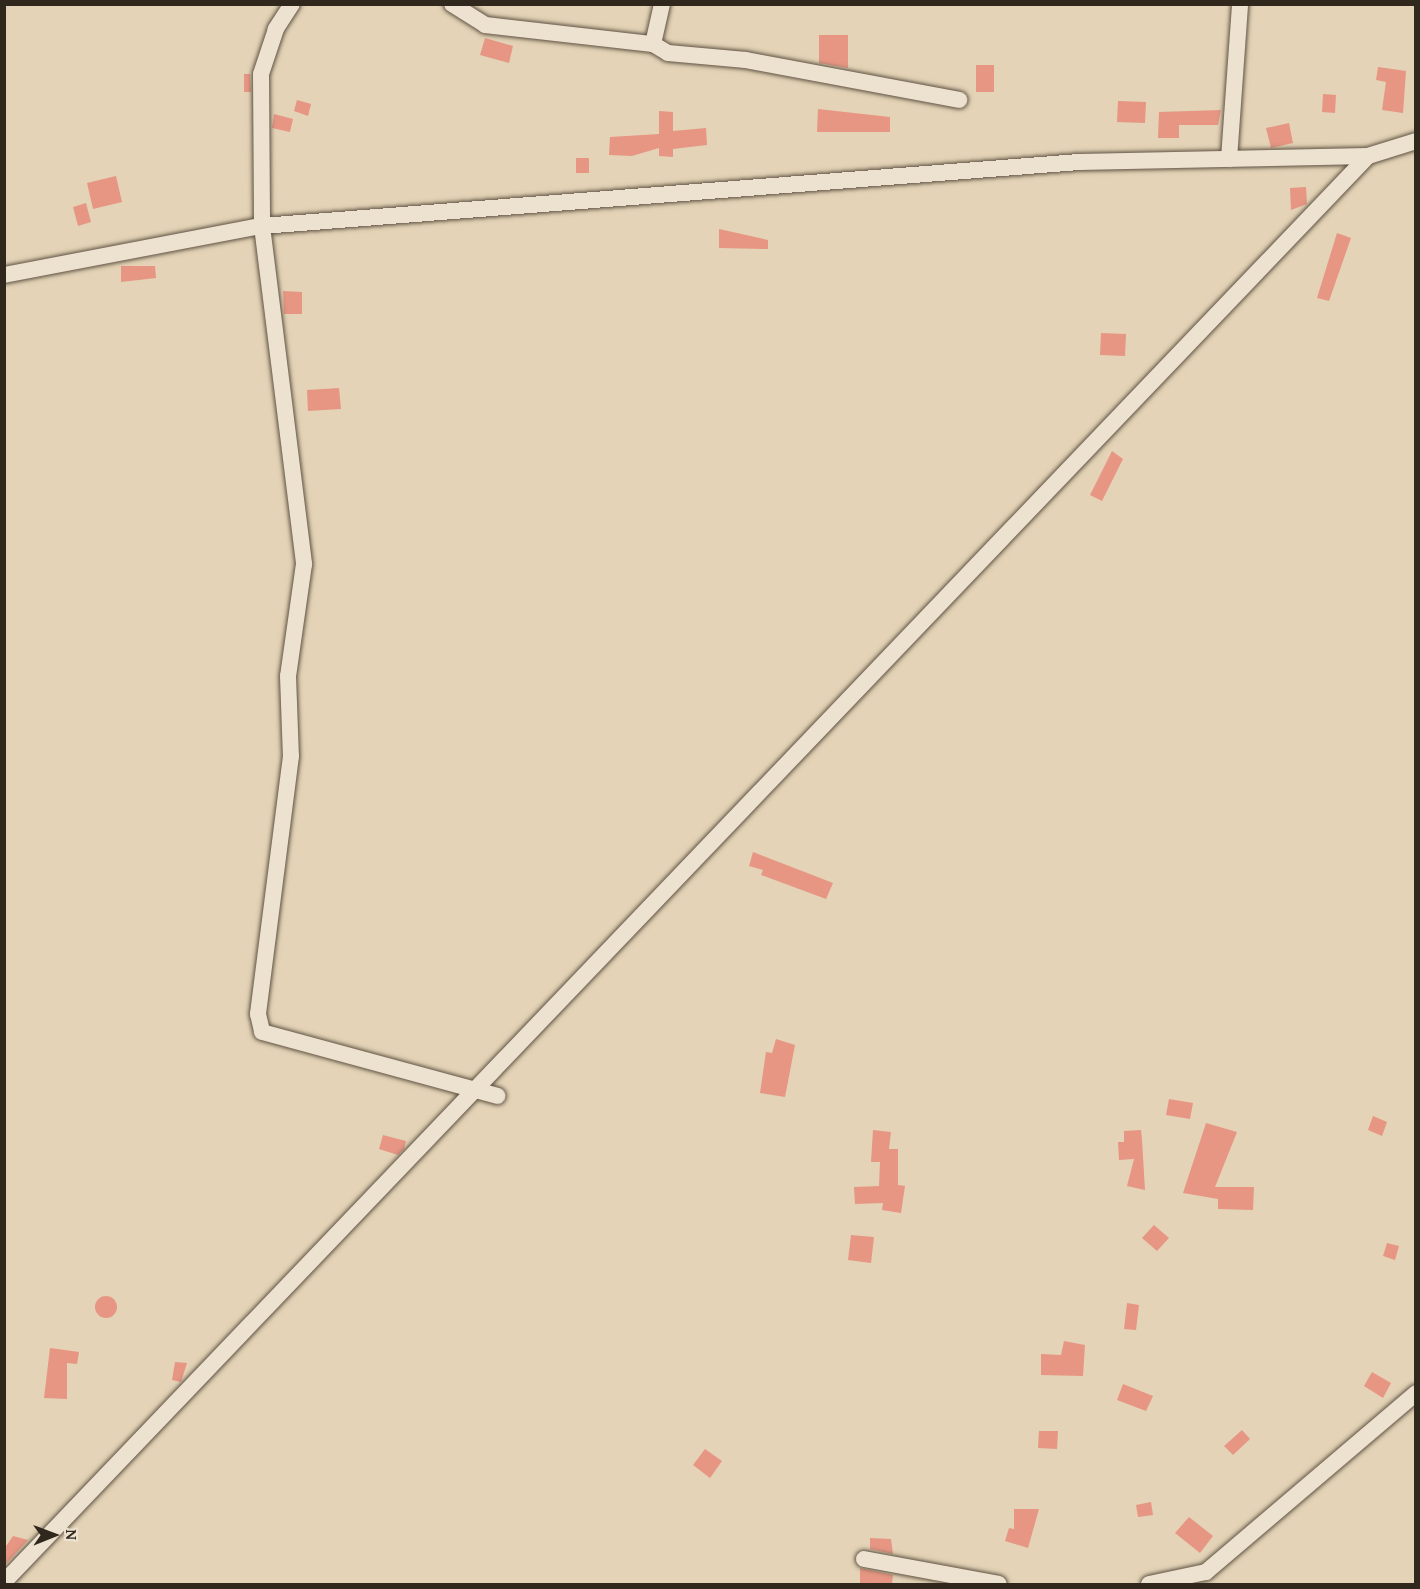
<!DOCTYPE html>
<style>
body{margin:0}
#map{position:relative;width:1420px;height:1589px;overflow:hidden;background:#e4d3b6;font-family:"Gentium Book Plus",serif}
div>[style]{position:absolute}
.building>*{inset:0;background:#e69683}
.round{border-radius:50%}
.roads{filter:drop-shadow(0 0 2px #5e5343) drop-shadow(0 0 2px #5e5343)}
.street>*{height:16px;margin:-8px;padding:0 8px;transform-origin:8px;border-radius:8px;background:#ede2d0}
span{translate:-50% -50%;white-space:nowrap;text-align:center;line-height:1.15;-webkit-text-stroke:4.5px #ede2d0;paint-order:stroke}
.frame{position:absolute;inset:0;border:6px solid #31281d;pointer-events:none}
.north{position:absolute;left:24px;top:1505px;width:60px;height:60px;-webkit-text-stroke:4px #ede2d0;paint-order:stroke;rotate:89deg;font-size:16px;font-weight:700;line-height:24px;text-align:center;color:#31281d}
.north::after{content:'';display:block;margin:auto;width:21px;height:27px;background:#31281d;clip-path:polygon(50% 0,100% 100%,50% 72%,0 100%)}
</style>
<div id="map">
<div class="building">
<i style="clip-path:polygon(819px 35px,848px 35px,848px 68px,819px 63px)"></i>
<i style="clip-path:polygon(485px 38px,513px 46px,509px 63px,480px 55px)"></i>
<i style="clip-path:polygon(976px 65px,994px 65px,994px 92px,976px 92px)"></i>
<i style="clip-path:polygon(1378px 67px,1406px 71px,1403px 113px,1382px 110px,1386px 82px,1376px 80px)"></i>
<i style="clip-path:polygon(244px 74px,250px 74px,251px 92px,244px 92px)"></i>
<i style="clip-path:polygon(1323px 94px,1336px 95px,1335px 113px,1322px 112px)"></i>
<i style="clip-path:polygon(297px 100px,311px 104px,308px 116px,294px 111px)"></i>
<i style="clip-path:polygon(1118px 101px,1146px 102px,1145px 123px,1117px 122px)"></i>
<i style="clip-path:polygon(818px 109px,890px 117px,890px 132px,817px 132px)"></i>
<i style="clip-path:polygon(1221px 110px,1218px 125px,1179px 125px,1179px 138px,1158px 138px,1159px 112px)"></i>
<i style="clip-path:polygon(659px 111px,673px 112px,673px 131px,706px 128px,707px 145px,673px 149px,673px 157px,659px 156px,659px 148px,632px 156px,609px 155px,610px 137px,659px 134px)"></i>
<i style="clip-path:polygon(274px 114px,293px 119px,290px 132px,272px 128px)"></i>
<i style="clip-path:polygon(1289px 123px,1293px 143px,1271px 148px,1266px 128px)"></i>
<i style="clip-path:polygon(576px 158px,589px 158px,589px 173px,576px 173px)"></i>
<i style="clip-path:polygon(116px 176px,122px 202px,93px 209px,87px 183px)"></i>
<i style="clip-path:polygon(1306px 187px,1307px 204px,1291px 210px,1290px 188px)"></i>
<i style="clip-path:polygon(86px 203px,91px 222px,78px 226px,73px 207px)"></i>
<i style="clip-path:polygon(719px 229px,768px 240px,768px 249px,719px 248px)"></i>
<i style="clip-path:polygon(1337px 233px,1351px 238px,1329px 301px,1317px 298px)"></i>
<i style="clip-path:polygon(121px 266px,155px 266px,156px 278px,121px 282px)"></i>
<i style="clip-path:polygon(283px 291px,302px 292px,302px 314px,284px 314px)"></i>
<i style="clip-path:polygon(1101px 333px,1126px 334px,1125px 356px,1100px 355px)"></i>
<i style="clip-path:polygon(339px 388px,341px 409px,308px 411px,307px 390px)"></i>
<i style="clip-path:polygon(1112px 451px,1123px 459px,1102px 501px,1090px 495px)"></i>
<i style="clip-path:polygon(753px 852px,833px 883px,826px 899px,761px 875px,763px 870px,749px 866px)"></i>
<i style="clip-path:polygon(776px 1039px,795px 1045px,785px 1097px,760px 1093px,766px 1052px,772px 1053px)"></i>
<i style="clip-path:polygon(1169px 1099px,1193px 1103px,1190px 1119px,1166px 1115px)"></i>
<i style="clip-path:polygon(1373px 1116px,1387px 1122px,1382px 1136px,1368px 1130px)"></i>
<i style="clip-path:polygon(1206px 1123px,1237px 1132px,1215px 1187px,1254px 1187px,1253px 1210px,1218px 1209px,1218px 1199px,1183px 1193px)"></i>
<i style="clip-path:polygon(873px 1130px,891px 1132px,889px 1149px,898px 1149px,898px 1185px,905px 1186px,901px 1213px,882px 1210px,883px 1203px,855px 1204px,854px 1187px,879px 1186px,880px 1162px,871px 1162px)"></i>
<i style="clip-path:polygon(1141px 1130px,1142px 1140px,1145px 1190px,1127px 1186px,1134px 1159px,1119px 1160px,1118px 1142px,1124px 1142px,1124px 1131px)"></i>
<i style="clip-path:polygon(383px 1135px,406px 1141px,404px 1149px,398px 1155px,379px 1149px)"></i>
<i style="clip-path:polygon(1154px 1225px,1169px 1238px,1157px 1251px,1142px 1238px)"></i>
<i style="clip-path:polygon(851px 1235px,874px 1237px,871px 1263px,848px 1260px)"></i>
<i style="clip-path:polygon(1387px 1243px,1399px 1246px,1395px 1260px,1383px 1256px)"></i>
<i class="round" style="left:95px;top:1296px;width:22px;height:22px"></i>
<i style="clip-path:polygon(1127px 1303px,1139px 1305px,1136px 1330px,1124px 1329px)"></i>
<i style="clip-path:polygon(1064px 1341px,1085px 1345px,1083px 1376px,1041px 1375px,1041px 1354px,1061px 1355px)"></i>
<i style="clip-path:polygon(50px 1348px,79px 1352px,77px 1364px,67px 1363px,67px 1399px,44px 1398px)"></i>
<i style="clip-path:polygon(175px 1362px,187px 1363px,181px 1382px,172px 1380px)"></i>
<i style="clip-path:polygon(1372px 1372px,1391px 1383px,1383px 1398px,1364px 1386px)"></i>
<i style="clip-path:polygon(1123px 1384px,1153px 1396px,1146px 1411px,1117px 1400px)"></i>
<i style="clip-path:polygon(1242px 1430px,1250px 1439px,1233px 1455px,1224px 1446px)"></i>
<i style="clip-path:polygon(1039px 1431px,1058px 1431px,1057px 1449px,1038px 1448px)"></i>
<i style="clip-path:polygon(705px 1449px,722px 1461px,710px 1478px,693px 1465px)"></i>
<i style="clip-path:polygon(1151px 1502px,1153px 1515px,1138px 1517px,1136px 1505px)"></i>
<i style="clip-path:polygon(1014px 1509px,1039px 1509px,1028px 1548px,1005px 1541px,1009px 1528px,1014px 1529px)"></i>
<i style="clip-path:polygon(1189px 1517px,1213px 1536px,1200px 1553px,1175px 1533px)"></i>
<i style="clip-path:polygon(13px 1536px,28px 1540px,4px 1566px,4px 1549px)"></i>
<i style="clip-path:polygon(870px 1538px,891px 1539px,893px 1554px,870px 1549px)"></i>
<i style="clip-path:polygon(860px 1568px,893px 1575px,892px 1584px,860px 1584px)"></i>
</div>
<div class="roads">
<div class="street">
<i style="left:292px;top:4px;width:30px;rotate:123deg"></i>
<i style="left:276px;top:29px;width:47px;rotate:108.4deg"></i>
<i style="left:261px;top:74px;width:152px;rotate:89.6deg"></i>
<i style="left:262px;top:226px;width:341px;rotate:82.9deg"></i>
<i style="left:304px;top:564px;width:113px;rotate:98.1deg"></i>
<i style="left:288px;top:676px;width:80px;rotate:87.9deg"></i>
<i style="left:291px;top:756px;width:260px;rotate:97.3deg"></i>
<i style="left:258px;top:1014px;width:18px;rotate:77deg"></i>
<i style="left:262px;top:1032px;width:244px;rotate:15.2deg"></i>
<i style="left:452px;top:4px;width:39px;rotate:32deg"></i>
<i style="left:485px;top:25px;width:169px;rotate:6.5deg"></i>
<i style="left:653px;top:44px;width:17px;rotate:31deg"></i>
<i style="left:668px;top:53px;width:78px;rotate:5.1deg"></i>
<i style="left:746px;top:60px;width:217px;rotate:10.6deg"></i>
<i style="left:653px;top:44px;width:41px;rotate:-77.3deg"></i>
<i style="left:1229px;top:159px;width:155px;rotate:-85.9deg"></i>
<i style="left:4px;top:275px;width:263px;rotate:-10.8deg"></i>
<i style="left:262px;top:226px;width:820px;rotate:-4.48deg"></i>
<i style="left:1079px;top:162px;width:289px;rotate:-1.2deg"></i>
<i style="left:1368px;top:156px;width:50px;rotate:-17.4deg"></i>
<i style="left:864px;top:1559px;width:137px;rotate:10.5deg"></i>
<i style="left:4px;top:1582px;width:1973px;rotate:-46.27deg"></i>
<i style="left:1149px;top:1584px;width:58px;rotate:-11.9deg"></i>
<i style="left:1206px;top:1572px;width:276px;rotate:-40.4deg"></i>
</div>
</div>
<div class="frame"></div>
<div class="north">N</div>
</div>
